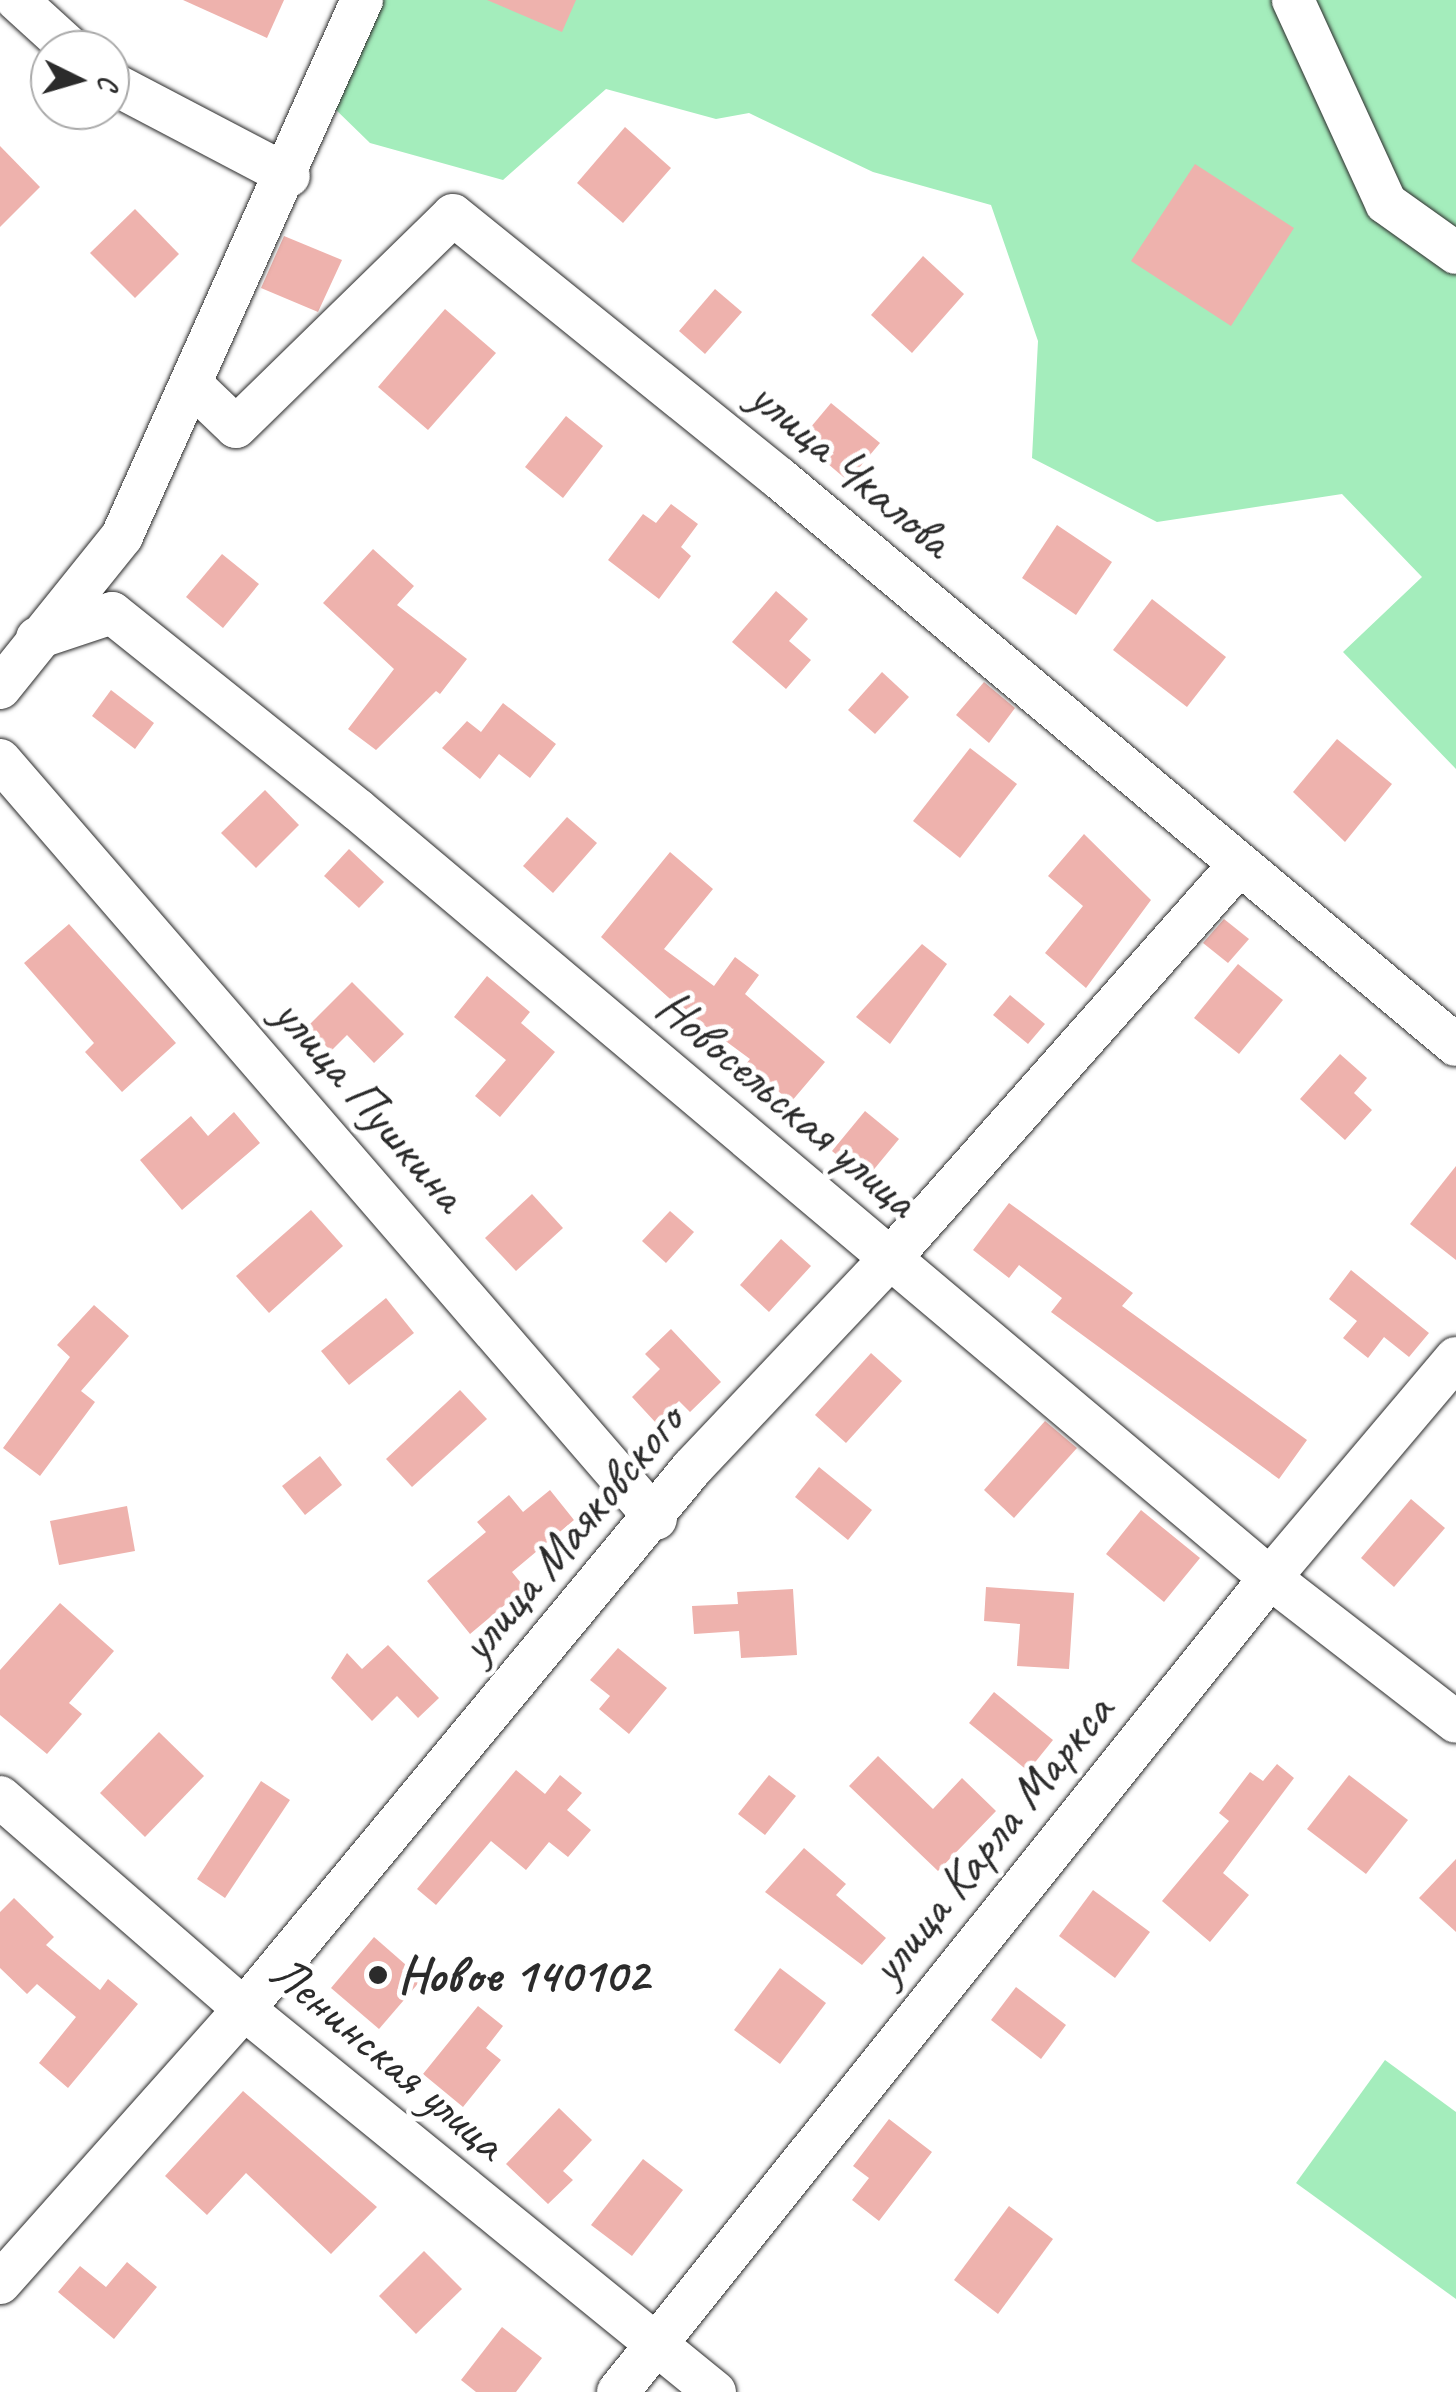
<!DOCTYPE html>
<meta charset="utf-8">
<style>
body{margin:0}
#map{position:relative;width:1456px;height:2392px;overflow:hidden;background:#fff;font-family:Caveat,sans-serif}
div>[style]{position:absolute}
.green>*{inset:0;background:#a4edbc}
.building>*{inset:0;background:#eeb2ad}
.roads{filter:drop-shadow(0 0 2px #2b2b2b) drop-shadow(0 0 2px #2b2b2b)}
.minor>*{height:42px;margin:-21px;padding:0 21px;transform-origin:21px;border-radius:21px;background:#fff}
.dots>*{width:28px;height:28px;translate:-50% -50%;box-sizing:border-box;border:5px solid #fff;border-radius:50%}
span{translate:-50% -50%;white-space:nowrap;text-align:center;line-height:1.15;-webkit-text-stroke:10px #fff;paint-order:stroke}
.street-label{font-size:50px;color:#2b2b2b}
.poi-label{font-size:50px;color:#2b2b2b;font-weight:700}
.left{translate:0 -50%;text-align:left}
.north{position:absolute;left:30px;top:30px;width:100px;height:100px;box-sizing:border-box;background:#fff;border:2px solid #aaa;border-radius:50%;rotate:95deg;font-size:28px;font-weight:700;line-height:40px;text-align:center;color:#2b2b2b}
.north::after{content:'';display:block;margin:auto;width:35px;height:45px;background:#2b2b2b;clip-path:polygon(50% 0,100% 100%,50% 72%,0 100%)}
</style>
<div id="map">
<div class="green">
<i style="clip-path:polygon(377px 0,1456px 0,1456px 769px,1343px 652px,1422px 577px,1342px 494px,1157px 522px,1032px 458px,1038px 341px,991px 205px,873px 172px,749px 113px,716px 119px,606px 89px,503px 180px,370px 143px,332px 106px)"></i>
<i style="clip-path:polygon(1385px 2060px,1456px 2112px,1456px 2299px,1296px 2183px)"></i>
</div>
<div class="building">
<i style="clip-path:polygon(183px 0,284px 0,267px 38px)"></i>
<i style="clip-path:polygon(487px 0,576px 0,562px 32px)"></i>
<i style="clip-path:polygon(625px 127px,671px 168px,623px 223px,577px 183px)"></i>
<i style="clip-path:polygon(0 146px,40px 187px,0 227px)"></i>
<i style="clip-path:polygon(1195px 164px,1294px 228px,1231px 326px,1131px 261px)"></i>
<i style="clip-path:polygon(135px 209px,179px 254px,135px 298px,90px 253px)"></i>
<i style="clip-path:polygon(284px 236px,342px 260px,318px 312px,261px 288px)"></i>
<i style="clip-path:polygon(923px 256px,964px 294px,912px 353px,871px 315px)"></i>
<i style="clip-path:polygon(715px 289px,742px 312px,705px 354px,679px 331px)"></i>
<i style="clip-path:polygon(445px 309px,496px 353px,428px 430px,378px 387px)"></i>
<i style="clip-path:polygon(831px 403px,880px 443px,848px 481px,800px 440px)"></i>
<i style="clip-path:polygon(566px 416px,603px 446px,563px 498px,525px 467px)"></i>
<i style="clip-path:polygon(671px 504px,698px 524px,681px 547px,691px 556px,659px 599px,608px 560px,643px 514px,656px 523px)"></i>
<i style="clip-path:polygon(1057px 525px,1112px 562px,1076px 615px,1022px 578px)"></i>
<i style="clip-path:polygon(373px 549px,414px 586px,397px 605px,467px 659px,440px 694px,436px 691px,376px 750px,348px 729px,394px 669px,323px 603px)"></i>
<i style="clip-path:polygon(222px 554px,259px 584px,223px 628px,186px 597px)"></i>
<i style="clip-path:polygon(776px 591px,808px 619px,789px 641px,811px 660px,786px 689px,732px 642px)"></i>
<i style="clip-path:polygon(1152px 599px,1226px 657px,1187px 707px,1113px 650px)"></i>
<i style="clip-path:polygon(882px 672px,909px 697px,875px 734px,848px 710px)"></i>
<i style="clip-path:polygon(984px 682px,1015px 708px,989px 743px,956px 715px)"></i>
<i style="clip-path:polygon(111px 690px,154px 723px,135px 749px,92px 716px)"></i>
<i style="clip-path:polygon(503px 703px,556px 744px,530px 778px,499px 754px,480px 779px,442px 748px,467px 721px,481px 732px)"></i>
<i style="clip-path:polygon(1337px 739px,1392px 784px,1345px 842px,1293px 792px)"></i>
<i style="clip-path:polygon(970px 748px,1017px 784px,960px 858px,913px 821px)"></i>
<i style="clip-path:polygon(265px 790px,299px 825px,256px 868px,221px 833px)"></i>
<i style="clip-path:polygon(567px 817px,597px 843px,553px 893px,523px 866px)"></i>
<i style="clip-path:polygon(1084px 834px,1151px 900px,1086px 988px,1045px 953px,1083px 906px,1048px 876px)"></i>
<i style="clip-path:polygon(349px 849px,384px 882px,359px 908px,324px 876px)"></i>
<i style="clip-path:polygon(670px 852px,713px 889px,664px 949px,714px 986px,735px 957px,759px 975px,745px 994px,825px 1062px,791px 1102px,746px 1064px,750px 1059px,678px 1006px,601px 937px)"></i>
<i style="clip-path:polygon(1224px 919px,1249px 939px,1228px 963px,1203px 943px)"></i>
<i style="clip-path:polygon(69px 924px,176px 1043px,122px 1092px,85px 1052px,94px 1043px,24px 963px)"></i>
<i style="clip-path:polygon(922px 944px,947px 964px,890px 1044px,856px 1017px)"></i>
<i style="clip-path:polygon(1238px 964px,1283px 1000px,1239px 1054px,1194px 1018px)"></i>
<i style="clip-path:polygon(487px 976px,530px 1012px,521px 1023px,555px 1052px,500px 1117px,475px 1096px,506px 1060px,454px 1017px)"></i>
<i style="clip-path:polygon(352px 982px,404px 1034px,374px 1063px,347px 1035px,331px 1051px,307px 1027px)"></i>
<i style="clip-path:polygon(1010px 995px,1045px 1024px,1028px 1044px,993px 1015px)"></i>
<i style="clip-path:polygon(1340px 1054px,1367px 1078px,1354px 1093px,1372px 1110px,1345px 1140px,1300px 1099px)"></i>
<i style="clip-path:polygon(865px 1111px,899px 1139px,866px 1179px,832px 1151px)"></i>
<i style="clip-path:polygon(234px 1112px,260px 1143px,182px 1210px,140px 1160px,191px 1116px,208px 1136px)"></i>
<i style="clip-path:polygon(1456px 1166px,1456px 1260px,1410px 1224px)"></i>
<i style="clip-path:polygon(532px 1194px,563px 1228px,516px 1271px,485px 1238px)"></i>
<i style="clip-path:polygon(1009px 1203px,1133px 1293px,1122px 1306px,1307px 1440px,1279px 1479px,1051px 1312px,1062px 1298px,1019px 1265px,1009px 1278px,973px 1250px)"></i>
<i style="clip-path:polygon(311px 1210px,343px 1246px,269px 1313px,236px 1276px)"></i>
<i style="clip-path:polygon(670px 1211px,694px 1232px,666px 1263px,642px 1241px)"></i>
<i style="clip-path:polygon(781px 1239px,811px 1266px,769px 1312px,740px 1285px)"></i>
<i style="clip-path:polygon(1351px 1270px,1429px 1333px,1409px 1357px,1384px 1337px,1368px 1358px,1343px 1338px,1357px 1321px,1329px 1299px)"></i>
<i style="clip-path:polygon(386px 1298px,414px 1333px,349px 1385px,321px 1351px)"></i>
<i style="clip-path:polygon(94px 1305px,129px 1336px,81px 1391px,95px 1402px,40px 1476px,3px 1448px,70px 1357px,57px 1345px)"></i>
<i style="clip-path:polygon(671px 1329px,721px 1382px,690px 1412px,679px 1401px,656px 1423px,632px 1397px,660px 1369px,645px 1354px)"></i>
<i style="clip-path:polygon(871px 1353px,902px 1381px,846px 1443px,815px 1415px)"></i>
<i style="clip-path:polygon(460px 1390px,487px 1419px,412px 1487px,386px 1459px)"></i>
<i style="clip-path:polygon(1045px 1421px,1077px 1448px,1014px 1518px,984px 1490px)"></i>
<i style="clip-path:polygon(320px 1456px,342px 1485px,305px 1515px,282px 1486px)"></i>
<i style="clip-path:polygon(819px 1467px,872px 1510px,848px 1540px,795px 1497px)"></i>
<i style="clip-path:polygon(550px 1490px,574px 1520px,512px 1572px,525px 1588px,470px 1634px,427px 1581px,486px 1532px,477px 1522px,509px 1495px,523px 1512px)"></i>
<i style="clip-path:polygon(1411px 1499px,1445px 1528px,1394px 1587px,1361px 1558px)"></i>
<i style="clip-path:polygon(127px 1506px,135px 1551px,59px 1565px,50px 1521px)"></i>
<i style="clip-path:polygon(1141px 1510px,1200px 1558px,1164px 1602px,1106px 1554px)"></i>
<i style="clip-path:polygon(986px 1587px,1074px 1593px,1069px 1669px,1017px 1666px,1020px 1624px,984px 1621px)"></i>
<i style="clip-path:polygon(793px 1589px,797px 1655px,741px 1658px,739px 1631px,694px 1634px,692px 1606px,738px 1604px,737px 1592px)"></i>
<i style="clip-path:polygon(60px 1603px,114px 1651px,69px 1703px,82px 1714px,47px 1754px,0 1715px,0 1670px)"></i>
<i style="clip-path:polygon(388px 1645px,439px 1698px,418px 1718px,397px 1696px,372px 1721px,331px 1678px,347px 1653px,362px 1669px)"></i>
<i style="clip-path:polygon(618px 1648px,667px 1688px,629px 1734px,599px 1709px,610px 1696px,590px 1680px)"></i>
<i style="clip-path:polygon(994px 1692px,1053px 1740px,1028px 1771px,969px 1723px)"></i>
<i style="clip-path:polygon(159px 1732px,204px 1776px,145px 1837px,100px 1793px)"></i>
<i style="clip-path:polygon(878px 1756px,933px 1809px,962px 1778px,996px 1811px,938px 1871px,849px 1786px)"></i>
<i style="clip-path:polygon(1277px 1764px,1294px 1778px,1223px 1873px,1249px 1895px,1210px 1942px,1162px 1901px,1229px 1821px,1219px 1813px,1250px 1772px,1263px 1781px)"></i>
<i style="clip-path:polygon(516px 1770px,545px 1794px,560px 1775px,582px 1793px,567px 1810px,591px 1830px,568px 1857px,549px 1842px,526px 1870px,491px 1841px,436px 1905px,417px 1889px)"></i>
<i style="clip-path:polygon(769px 1775px,796px 1796px,765px 1835px,738px 1814px)"></i>
<i style="clip-path:polygon(1349px 1775px,1408px 1820px,1366px 1874px,1307px 1829px)"></i>
<i style="clip-path:polygon(261px 1781px,290px 1800px,225px 1898px,197px 1879px)"></i>
<i style="clip-path:polygon(804px 1848px,846px 1884px,836px 1895px,886px 1938px,862px 1965px,765px 1892px)"></i>
<i style="clip-path:polygon(1456px 1859px,1456px 1932px,1419px 1898px)"></i>
<i style="clip-path:polygon(1093px 1890px,1150px 1932px,1115px 1978px,1059px 1936px)"></i>
<i style="clip-path:polygon(14px 1898px,54px 1937px,46px 1945px,100px 1990px,108px 1979px,138px 2004px,68px 2088px,39px 2063px,76px 2017px,37px 1984px,27px 1994px,0 1968px,0 1912px)"></i>
<i style="clip-path:polygon(374px 1937px,422px 1979px,379px 2029px,331px 1988px)"></i>
<i style="clip-path:polygon(780px 1968px,826px 2003px,780px 2064px,734px 2030px)"></i>
<i style="clip-path:polygon(1016px 1987px,1066px 2025px,1041px 2059px,991px 2020px)"></i>
<i style="clip-path:polygon(478px 2006px,503px 2026px,486px 2048px,501px 2060px,463px 2107px,423px 2074px)"></i>
<i style="clip-path:polygon(243px 2091px,377px 2207px,331px 2254px,246px 2173px,207px 2215px,165px 2176px)"></i>
<i style="clip-path:polygon(559px 2108px,592px 2140px,563px 2171px,573px 2180px,548px 2204px,506px 2164px)"></i>
<i style="clip-path:polygon(889px 2119px,932px 2152px,879px 2221px,852px 2200px,869px 2178px,853px 2166px)"></i>
<i style="clip-path:polygon(643px 2159px,683px 2190px,632px 2256px,591px 2225px)"></i>
<i style="clip-path:polygon(1009px 2206px,1053px 2239px,998px 2314px,954px 2280px)"></i>
<i style="clip-path:polygon(424px 2251px,462px 2289px,416px 2334px,379px 2296px)"></i>
<i style="clip-path:polygon(127px 2262px,157px 2287px,114px 2339px,58px 2292px,80px 2266px,106px 2287px)"></i>
<i style="clip-path:polygon(502px 2327px,542px 2358px,516px 2392px,476px 2392px,461px 2380px)"></i>
</div>
<div class="roads">
<div class="minor">
<i style="left:17px;top:0;width:74px;rotate:42.3deg"></i>
<i style="left:1293px;top:0;width:223px;rotate:65.4deg"></i>
<i style="left:1386px;top:203px;width:86px;rotate:35.5deg"></i>
<i style="left:110px;top:82px;width:202px;rotate:27.7deg"></i>
<i style="left:191px;top:384px;width:62px;rotate:43.7deg"></i>
<i style="left:236px;top:427px;width:303px;rotate:-44.3deg"></i>
<i style="left:453px;top:215px;width:419px;rotate:38.9deg"></i>
<i style="left:779px;top:478px;width:883px;rotate:39.95deg"></i>
<i style="left:37px;top:638px;width:79px;rotate:-18.4deg"></i>
<i style="left:112px;top:613px;width:315px;rotate:38.7deg"></i>
<i style="left:358px;top:810px;width:1192px;rotate:40.1deg"></i>
<i style="left:1270px;top:1578px;width:235px;rotate:37.7deg"></i>
<i style="left:0;top:688px;width:195px;rotate:-51.2deg"></i>
<i style="left:122px;top:536px;width:587px;rotate:-65.88deg"></i>
<i style="left:0;top:760px;width:1003px;rotate:49.16deg"></i>
<i style="left:0;top:1797px;width:323px;rotate:41deg"></i>
<i style="left:244px;top:2009px;width:607px;rotate:39.12deg"></i>
<i style="left:0;top:2283px;width:367px;rotate:-48.3deg"></i>
<i style="left:244px;top:2009px;width:702px;rotate:-50.37deg"></i>
<i style="left:692px;top:1468px;width:284px;rotate:-46.6deg"></i>
<i style="left:887px;top:1262px;width:531px;rotate:-48.44deg"></i>
<i style="left:618px;top:2392px;width:1043px;rotate:-51.31deg"></i>
<i style="left:1270px;top:1578px;width:288px;rotate:-49.8deg"></i>
</div>
</div>
<div class="dots">
<i style="left:378px;top:1975px;background:#2b2b2b"></i>
</div>
<div class="street-label">
<span style="left:851px;top:468px;rotate:40deg">улица Чкалова</span>
<span style="left:787px;top:1103px;rotate:40deg">Новосельская улица</span>
<span style="left:370px;top:1104px;rotate:49deg">улица Пушкина</span>
<span style="left:571px;top:1533px;rotate:-50deg">улица Маяковского</span>
<span style="left:991px;top:1839px;rotate:-51deg">улица Карла Маркса</span>
<span style="left:388px;top:2057px;rotate:40deg">Ленинская улица</span>
</div>
<div class="poi-label">
<span class="left" style="left:398px;top:1975px">Новое 140102</span>
</div>
<div class="north">С</div>
</div>
